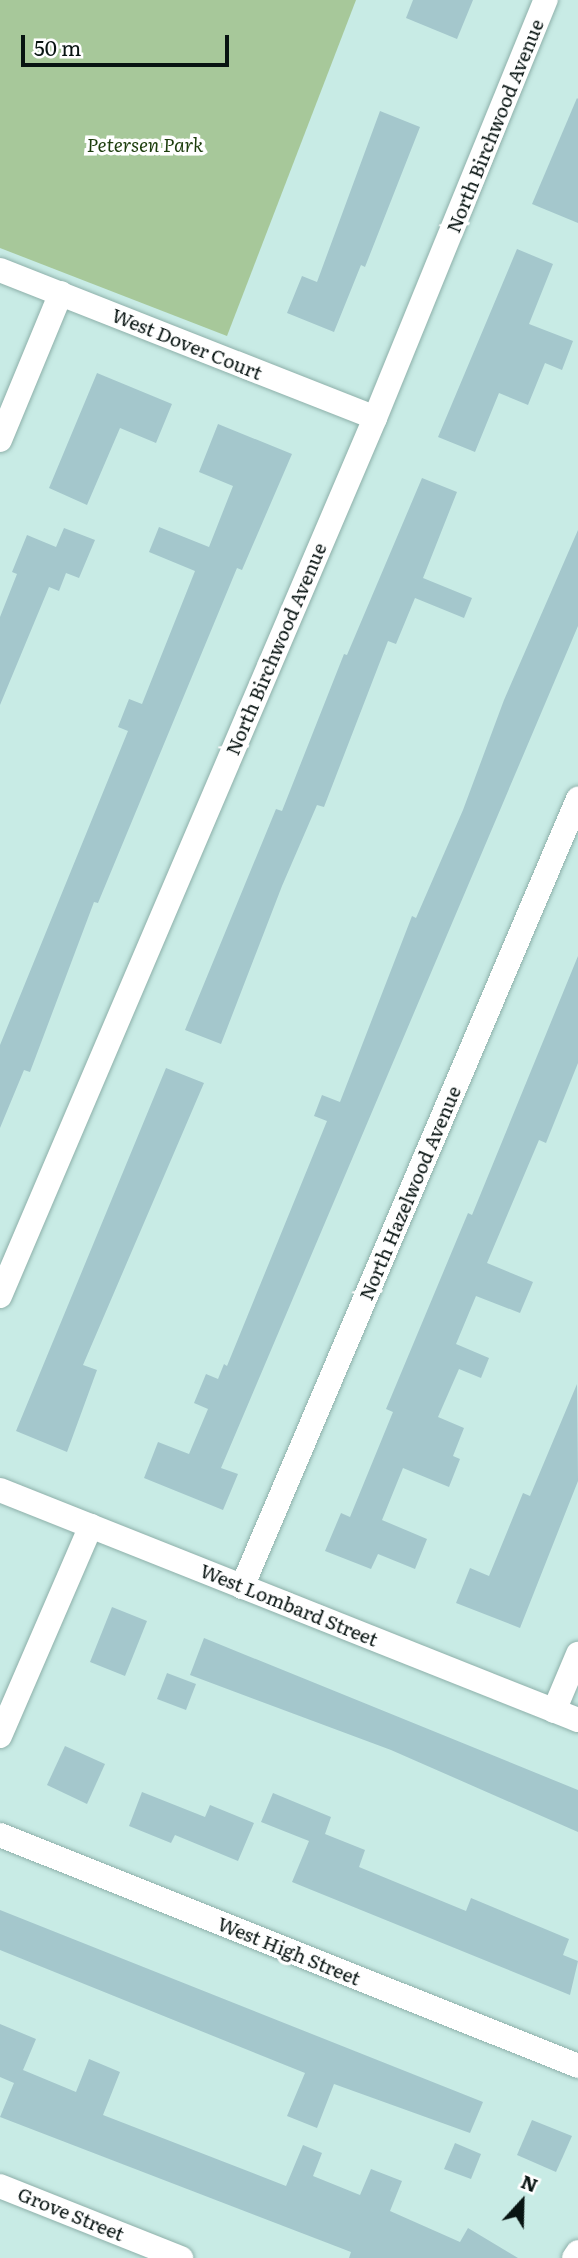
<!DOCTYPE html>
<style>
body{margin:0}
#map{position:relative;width:578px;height:2258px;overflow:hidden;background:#c8ebe5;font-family:Literata,serif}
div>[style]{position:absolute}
.green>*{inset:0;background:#a7c89a}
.building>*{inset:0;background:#a4c7cc}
.roads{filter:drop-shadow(0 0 2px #8eb0aa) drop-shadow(0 0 2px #8eb0aa)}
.street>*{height:24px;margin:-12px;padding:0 12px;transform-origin:12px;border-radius:12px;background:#fff}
span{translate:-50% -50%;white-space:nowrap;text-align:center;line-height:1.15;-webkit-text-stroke:7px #fff;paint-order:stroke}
.street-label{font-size:19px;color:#081412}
.park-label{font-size:19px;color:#1d3e0d;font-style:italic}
.north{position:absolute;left:487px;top:2167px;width:70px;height:70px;-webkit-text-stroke:5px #fff;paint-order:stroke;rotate:22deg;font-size:19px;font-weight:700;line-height:28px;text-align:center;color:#081412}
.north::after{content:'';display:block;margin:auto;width:24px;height:32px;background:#081412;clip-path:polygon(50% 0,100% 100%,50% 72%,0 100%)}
.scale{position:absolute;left:21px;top:35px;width:208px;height:32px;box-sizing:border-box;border:4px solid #081412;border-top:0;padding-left:9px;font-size:21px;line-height:24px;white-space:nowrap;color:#081412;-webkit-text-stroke:5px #fff;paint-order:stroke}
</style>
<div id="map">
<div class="green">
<i style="clip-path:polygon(0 0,356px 0,227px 336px,0 248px)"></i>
</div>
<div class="building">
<i style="clip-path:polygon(413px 0,473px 0,457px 39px,406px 18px)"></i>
<i style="clip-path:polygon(577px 98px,578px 99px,578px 223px,532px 204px)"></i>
<i style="clip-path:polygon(380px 111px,420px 127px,365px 267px,361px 265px,334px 332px,287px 313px,302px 276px,317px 282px)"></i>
<i style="clip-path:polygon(517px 249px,553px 264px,529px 324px,573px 341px,562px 370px,545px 363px,528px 405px,499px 393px,475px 452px,438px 437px)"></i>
<i style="clip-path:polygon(97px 373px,172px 404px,156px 443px,120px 428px,87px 505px,49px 488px)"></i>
<i style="clip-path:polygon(218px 424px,292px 454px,242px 570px,237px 568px,98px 903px,94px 902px,30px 1072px,24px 1070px,0 1128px,0 1045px,128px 731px,118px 727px,129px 699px,142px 704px,195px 571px,149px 552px,159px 527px,209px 547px,233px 486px,199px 472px)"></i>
<i style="clip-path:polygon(422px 478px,457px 492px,423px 578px,472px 598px,464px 618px,415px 598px,396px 644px,388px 641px,324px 807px,317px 805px,282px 886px,221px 1044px,185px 1030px,276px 809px,282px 811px,344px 654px,347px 655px)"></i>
<i style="clip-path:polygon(64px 528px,95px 540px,79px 578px,66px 573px,59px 591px,49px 587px,0 705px,0 617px,17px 574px,12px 572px,27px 535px,56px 547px)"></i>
<i style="clip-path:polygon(578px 530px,578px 626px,221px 1468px,238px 1474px,223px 1510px,144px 1478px,158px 1442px,189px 1454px,208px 1409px,194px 1403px,206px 1374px,218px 1379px,224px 1364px,227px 1366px,327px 1121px,314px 1116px,322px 1095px,340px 1102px,412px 916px,416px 918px,463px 810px,504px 700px)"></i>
<i style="clip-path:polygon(578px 956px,578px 1063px,546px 1143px,539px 1140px,487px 1263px,533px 1282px,520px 1313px,476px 1296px,456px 1344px,489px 1358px,481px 1378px,459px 1369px,438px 1417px,464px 1428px,453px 1456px,460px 1459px,449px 1487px,403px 1468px,382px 1520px,427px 1539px,415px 1569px,378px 1554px,371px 1569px,325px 1551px,341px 1513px,350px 1517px,393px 1412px,386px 1409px,468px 1213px,472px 1215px)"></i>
<i style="clip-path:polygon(166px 1068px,204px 1083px,83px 1365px,97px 1370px,67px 1452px,16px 1431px)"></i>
<i style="clip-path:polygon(577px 1384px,578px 1481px,520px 1628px,456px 1603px,470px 1568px,489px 1576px,523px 1493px,530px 1496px)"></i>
<i style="clip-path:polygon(112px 1607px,147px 1621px,125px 1676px,90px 1662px)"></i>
<i style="clip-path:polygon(204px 1638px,578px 1790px,578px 1832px,391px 1750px,190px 1675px)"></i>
<i style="clip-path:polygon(167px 1673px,196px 1684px,186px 1710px,157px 1699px)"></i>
<i style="clip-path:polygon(65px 1746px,105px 1764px,87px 1804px,47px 1785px)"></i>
<i style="clip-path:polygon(142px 1792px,205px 1817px,210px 1805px,254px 1823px,238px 1861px,175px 1835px,171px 1843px,129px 1826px)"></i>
<i style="clip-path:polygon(273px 1793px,331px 1817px,325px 1834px,365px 1850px,359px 1867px,466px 1911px,471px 1898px,569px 1939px,563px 1955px,578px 1961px,570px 1995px,292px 1882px,309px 1841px,261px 1822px)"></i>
<i style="clip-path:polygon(0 1910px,483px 2102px,470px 2133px,334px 2084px,317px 2128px,287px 2116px,305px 2073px,0 1950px)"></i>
<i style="clip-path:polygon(0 2024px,36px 2039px,23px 2070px,76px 2092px,89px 2059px,120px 2072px,103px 2115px,286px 2186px,303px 2145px,322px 2153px,313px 2176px,360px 2195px,371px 2169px,402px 2181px,390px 2211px,460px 2242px,468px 2228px,518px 2258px,349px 2258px,351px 2252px,0 2117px,14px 2083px,0 2077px)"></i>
<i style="clip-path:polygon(532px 2120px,572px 2136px,556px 2172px,517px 2155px)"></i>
<i style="clip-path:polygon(455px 2143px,481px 2154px,471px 2179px,444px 2169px)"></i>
</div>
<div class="roads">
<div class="street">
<i style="left:0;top:270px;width:403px;rotate:21.5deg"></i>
<i style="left:0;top:440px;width:159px;rotate:-67.5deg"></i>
<i style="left:0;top:1296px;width:955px;rotate:-66.87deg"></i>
<i style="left:375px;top:418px;width:452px;rotate:-67.8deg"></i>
<i style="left:0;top:1490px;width:622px;rotate:21.7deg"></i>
<i style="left:242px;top:1587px;width:857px;rotate:-66.91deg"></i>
<i style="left:554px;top:1711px;width:62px;rotate:-67.2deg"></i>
<i style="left:0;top:1736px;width:229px;rotate:-66.6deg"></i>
<i style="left:0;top:1835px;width:622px;rotate:21.78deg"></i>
<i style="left:0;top:2186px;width:195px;rotate:21.7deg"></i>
<i style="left:574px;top:2258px;width:7px;rotate:-56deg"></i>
</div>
</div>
<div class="street-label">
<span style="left:495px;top:126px;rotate:-68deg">North Birchwood Avenue</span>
<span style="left:187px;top:344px;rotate:22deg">West Dover Court</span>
<span style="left:276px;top:649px;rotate:-67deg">North Birchwood Avenue</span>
<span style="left:410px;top:1193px;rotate:-67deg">North Hazelwood Avenue</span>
<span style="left:289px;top:1605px;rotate:22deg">West Lombard Street</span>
<span style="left:289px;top:1951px;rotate:22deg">West High Street</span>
<span style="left:71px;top:2214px;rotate:22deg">Grove Street</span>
</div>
<div class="park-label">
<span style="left:145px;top:145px">Petersen Park</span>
</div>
<div class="north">N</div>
<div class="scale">50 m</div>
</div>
